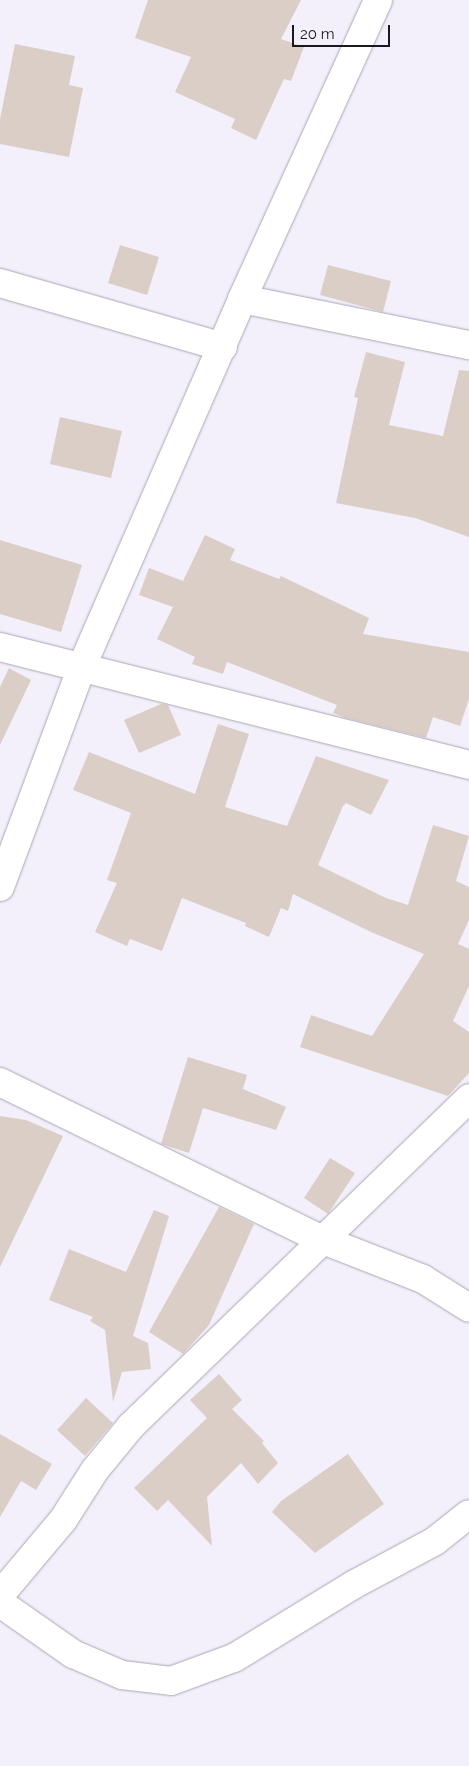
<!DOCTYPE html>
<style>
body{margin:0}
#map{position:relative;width:469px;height:1766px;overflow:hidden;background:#f3f0fc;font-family:Raleway,sans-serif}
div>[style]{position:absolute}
.building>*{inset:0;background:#dacec7}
.roads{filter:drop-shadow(0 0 1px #a9a6b1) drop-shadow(0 0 1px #a9a6b1)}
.minor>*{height:28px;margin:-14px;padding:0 14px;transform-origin:14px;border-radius:14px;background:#fff}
span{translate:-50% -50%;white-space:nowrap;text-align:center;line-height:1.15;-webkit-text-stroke:4px #f3f0fc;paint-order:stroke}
.scale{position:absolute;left:292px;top:25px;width:98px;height:22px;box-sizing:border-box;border:2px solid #19181c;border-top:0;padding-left:6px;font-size:15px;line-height:18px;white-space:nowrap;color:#19181c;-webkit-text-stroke:4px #f3f0fc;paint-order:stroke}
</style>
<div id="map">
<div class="building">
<i style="clip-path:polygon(148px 0,301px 0,281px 39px,304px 47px,291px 81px,284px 79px,256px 140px,231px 128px,235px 119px,175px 92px,191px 57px,135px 38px)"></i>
<i style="clip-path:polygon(15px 44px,75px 56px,69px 85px,83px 88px,69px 157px,0 144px,0 119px)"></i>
<i style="clip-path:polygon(120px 245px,159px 257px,147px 295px,108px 283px)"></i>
<i style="clip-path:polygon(328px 265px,391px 281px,383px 312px,320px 295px)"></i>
<i style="clip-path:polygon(366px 352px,405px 362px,389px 425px,443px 436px,459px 370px,469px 371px,469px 537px,415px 518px,336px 503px,358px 398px,354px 397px)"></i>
<i style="clip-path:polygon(60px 417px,122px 431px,111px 478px,50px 464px)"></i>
<i style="clip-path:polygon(205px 535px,235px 549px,230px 560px,279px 579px,281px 576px,369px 618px,363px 634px,469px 652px,469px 699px,460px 726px,433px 717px,426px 738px,346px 718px,333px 713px,337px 705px,227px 662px,223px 674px,192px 664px,195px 657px,157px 639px,173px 607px,139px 595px,149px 568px,183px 581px)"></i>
<i style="clip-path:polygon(0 540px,82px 565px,61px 632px,0 614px)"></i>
<i style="clip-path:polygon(9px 668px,31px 680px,0 745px,0 687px)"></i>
<i style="clip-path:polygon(161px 704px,168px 705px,181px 735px,139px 753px,124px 720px)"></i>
<i style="clip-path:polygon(218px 724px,249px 734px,225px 807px,287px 826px,316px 756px,389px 780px,371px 815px,346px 803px,343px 806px,318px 865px,386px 898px,408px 905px,433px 825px,469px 836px,456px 881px,469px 887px,469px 920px,458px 944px,469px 949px,469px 986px,453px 1021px,469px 1032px,469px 1073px,448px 1096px,300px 1047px,311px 1015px,372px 1036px,424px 954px,371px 932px,293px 894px,288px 911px,281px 908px,269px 937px,245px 926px,246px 923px,182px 898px,162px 951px,130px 939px,127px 946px,95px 932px,117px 883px,107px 880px,131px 813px,73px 790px,89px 752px,195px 794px)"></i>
<i style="clip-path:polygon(188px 1057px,247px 1075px,243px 1089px,286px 1107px,276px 1130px,203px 1108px,189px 1153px,161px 1144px)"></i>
<i style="clip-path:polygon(0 1116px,26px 1120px,63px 1136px,0 1267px)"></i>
<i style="clip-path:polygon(330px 1158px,355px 1173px,328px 1214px,304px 1198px)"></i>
<i style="clip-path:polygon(219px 1207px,254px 1224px,209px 1325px,183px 1354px,149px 1332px)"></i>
<i style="clip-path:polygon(154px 1210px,169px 1216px,133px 1336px,148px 1343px,151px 1369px,122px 1372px,113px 1402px,105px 1330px,90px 1321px,93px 1317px,49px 1300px,69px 1249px,126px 1272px)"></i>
<i style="clip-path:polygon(219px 1374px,242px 1400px,232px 1409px,264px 1441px,262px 1443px,278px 1463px,258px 1484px,241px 1463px,207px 1497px,212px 1546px,168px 1500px,157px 1511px,134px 1488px,207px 1418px,190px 1400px)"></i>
<i style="clip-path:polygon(86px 1398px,113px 1423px,85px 1456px,57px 1430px)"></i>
<i style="clip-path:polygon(0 1434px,52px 1464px,36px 1490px,21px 1481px,0 1517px)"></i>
<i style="clip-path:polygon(348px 1454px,384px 1504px,315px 1553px,272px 1512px,281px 1501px)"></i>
</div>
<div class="roads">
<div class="minor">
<i style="left:0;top:283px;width:232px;rotate:16deg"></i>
<i style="left:242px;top:299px;width:232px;rotate:11.5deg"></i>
<i style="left:0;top:647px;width:484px;rotate:14.1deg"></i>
<i style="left:0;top:887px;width:236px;rotate:-69.6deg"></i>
<i style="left:82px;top:666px;width:400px;rotate:-66.4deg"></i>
<i style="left:242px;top:299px;width:328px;rotate:-65.5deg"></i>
<i style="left:0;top:1082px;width:360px;rotate:26.1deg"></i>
<i style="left:323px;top:1240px;width:107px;rotate:21.3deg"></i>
<i style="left:423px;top:1279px;width:54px;rotate:32.2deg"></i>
<i style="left:0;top:1595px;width:98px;rotate:-50deg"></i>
<i style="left:63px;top:1520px;width:59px;rotate:-57.4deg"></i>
<i style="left:95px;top:1470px;width:57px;rotate:-50.7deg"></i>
<i style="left:131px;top:1426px;width:471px;rotate:-44.1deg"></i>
<i style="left:0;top:1603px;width:89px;rotate:34.9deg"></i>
<i style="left:73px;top:1654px;width:53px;rotate:23.2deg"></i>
<i style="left:122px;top:1675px;width:49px;rotate:7deg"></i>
<i style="left:171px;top:1681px;width:67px;rotate:-20.1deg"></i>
<i style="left:234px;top:1658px;width:140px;rotate:-31.5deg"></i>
<i style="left:353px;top:1585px;width:93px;rotate:-28.2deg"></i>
<i style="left:435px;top:1541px;width:43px;rotate:-38.5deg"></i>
</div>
</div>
<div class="scale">20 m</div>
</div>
